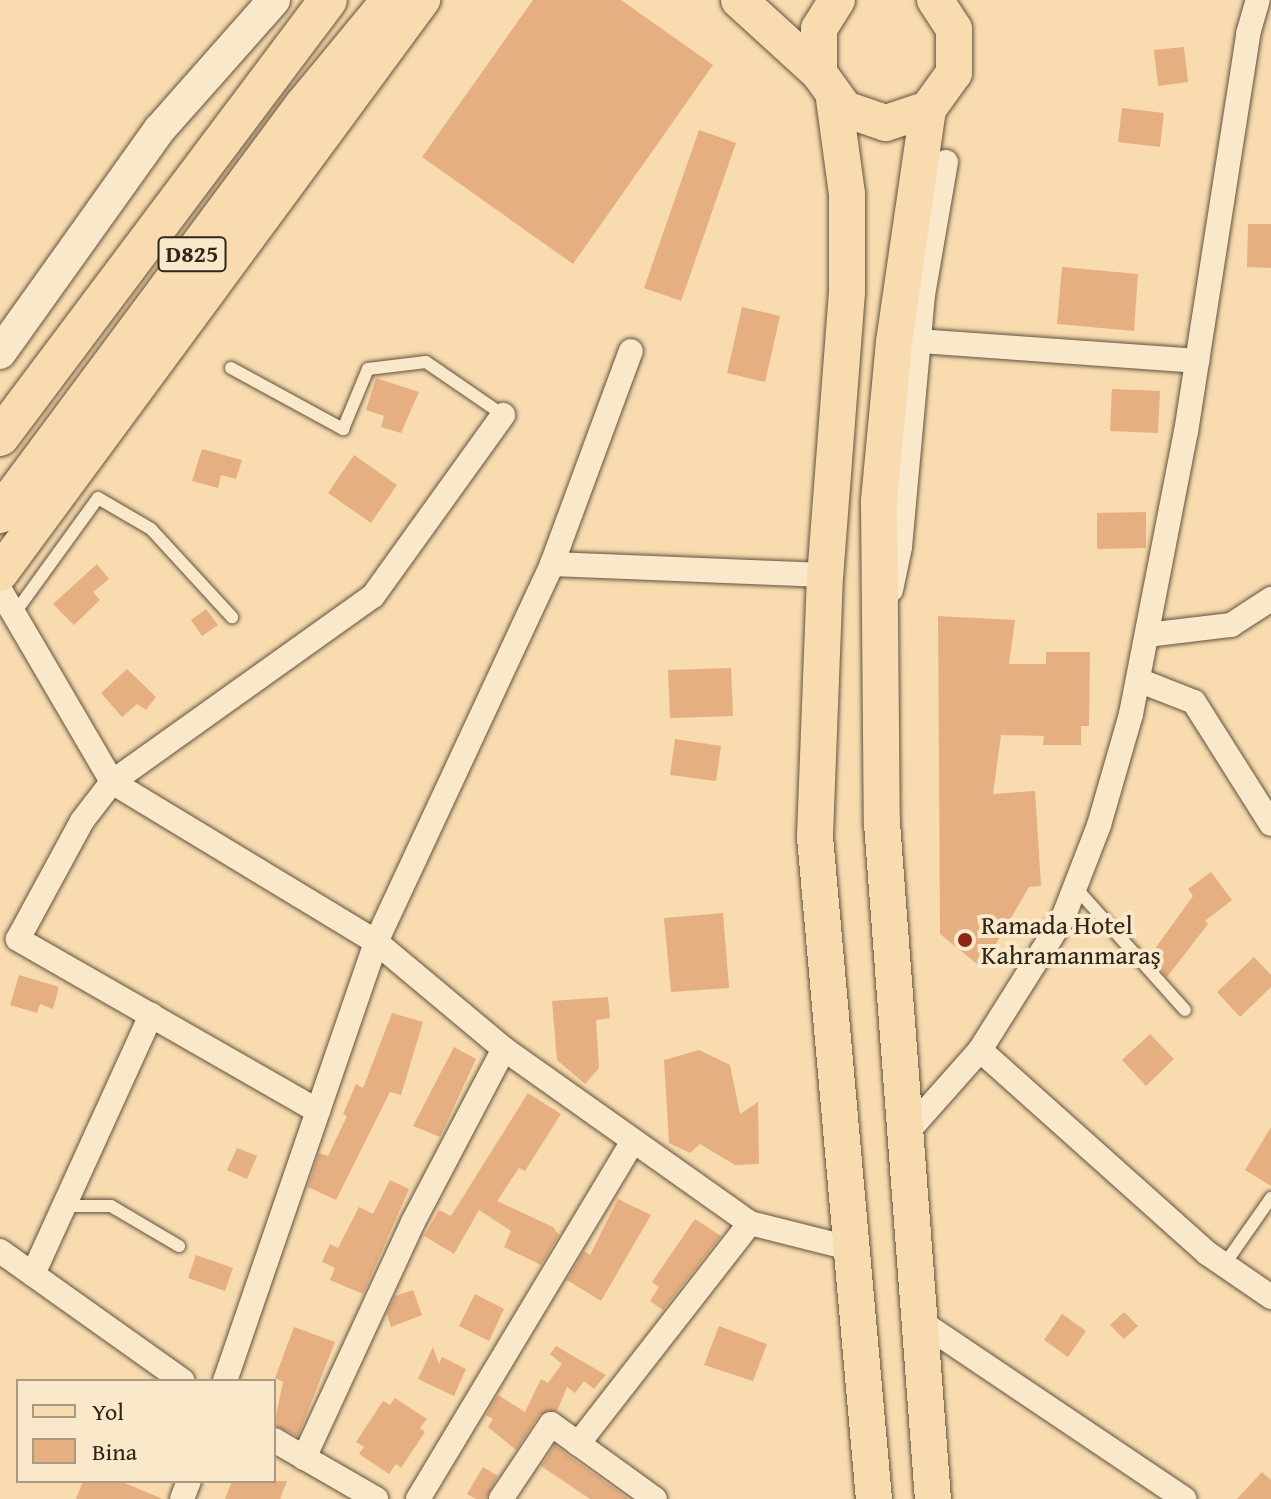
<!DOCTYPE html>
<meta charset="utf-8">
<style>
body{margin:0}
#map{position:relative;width:1271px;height:1499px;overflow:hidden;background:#f8dbaf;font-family:"Gentium Book Plus",serif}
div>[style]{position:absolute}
.building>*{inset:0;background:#e6af81}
.roads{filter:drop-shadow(0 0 2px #61523e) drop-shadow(0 0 2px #61523e)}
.service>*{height:12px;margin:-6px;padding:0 6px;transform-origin:6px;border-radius:6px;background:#fae8cb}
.minor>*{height:24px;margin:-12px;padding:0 12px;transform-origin:12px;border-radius:12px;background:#fae8cb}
.secondary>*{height:32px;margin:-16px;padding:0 16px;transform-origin:16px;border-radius:16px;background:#fae8cb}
.primary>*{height:36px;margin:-18px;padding:0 18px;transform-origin:18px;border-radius:18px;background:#f8dbaf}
.trunk>*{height:38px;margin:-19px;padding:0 19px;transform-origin:19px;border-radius:19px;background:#f8dbaf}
.dots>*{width:22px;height:22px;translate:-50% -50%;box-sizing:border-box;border:4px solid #fae8cb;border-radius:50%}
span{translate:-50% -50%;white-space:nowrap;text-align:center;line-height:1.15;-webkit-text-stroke:8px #fae8cb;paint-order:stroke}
.shield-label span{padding:2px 6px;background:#fae8cb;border:2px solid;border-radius:6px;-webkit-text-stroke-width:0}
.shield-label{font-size:24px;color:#2f2519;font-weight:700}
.poi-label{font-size:26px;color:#2f2519}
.left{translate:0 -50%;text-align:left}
.legend{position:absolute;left:16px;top:1379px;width:260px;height:104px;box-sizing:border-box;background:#fae8cb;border:2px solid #a99a84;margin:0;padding:10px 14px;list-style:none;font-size:24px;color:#2f2519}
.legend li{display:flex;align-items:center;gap:16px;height:40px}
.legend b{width:40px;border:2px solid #a99a84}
</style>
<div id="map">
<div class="building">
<i style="clip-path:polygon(533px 0,621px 0,713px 65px,573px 264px,422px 157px)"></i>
<i style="clip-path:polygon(1184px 47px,1188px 82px,1158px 86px,1154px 50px)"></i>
<i style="clip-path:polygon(1122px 108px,1164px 113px,1160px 147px,1118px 142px)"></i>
<i style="clip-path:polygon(699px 130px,736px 143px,681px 301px,644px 288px)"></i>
<i style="clip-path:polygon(1248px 224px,1271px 224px,1271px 268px,1247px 267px)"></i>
<i style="clip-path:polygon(1062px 267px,1138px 274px,1134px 331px,1057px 324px)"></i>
<i style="clip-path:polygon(742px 307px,780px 316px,765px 382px,727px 373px)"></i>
<i style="clip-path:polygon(376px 378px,419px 392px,401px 433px,381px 427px,384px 416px,366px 410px)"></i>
<i style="clip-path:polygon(1112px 389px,1160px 391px,1158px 433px,1110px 431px)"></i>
<i style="clip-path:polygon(202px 449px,242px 460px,236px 479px,221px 475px,218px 488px,192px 481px)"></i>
<i style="clip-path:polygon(354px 455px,397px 485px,371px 523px,328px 493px)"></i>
<i style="clip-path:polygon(1146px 512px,1146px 548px,1097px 549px,1097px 513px)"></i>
<i style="clip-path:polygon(97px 564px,109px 579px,93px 592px,100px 600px,74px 625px,53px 604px)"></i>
<i style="clip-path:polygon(206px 609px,218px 625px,202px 636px,191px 620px)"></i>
<i style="clip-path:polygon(938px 616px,1015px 620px,1009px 664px,1046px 664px,1046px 652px,1090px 652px,1089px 726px,1081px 726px,1081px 745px,1043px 745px,1044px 736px,1001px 735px,993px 794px,1035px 791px,1041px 886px,1029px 887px,982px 968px,940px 934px)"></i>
<i style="clip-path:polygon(731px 668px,733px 716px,670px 718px,668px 670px)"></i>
<i style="clip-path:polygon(127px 669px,156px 697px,146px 710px,137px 704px,122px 717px,101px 693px)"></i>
<i style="clip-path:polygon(675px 739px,721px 746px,716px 781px,670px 775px)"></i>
<i style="clip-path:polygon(1211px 872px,1232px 900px,1205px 921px,1208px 924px,1167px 977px,1149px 957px,1193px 896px,1188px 889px)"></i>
<i style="clip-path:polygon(723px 913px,729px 988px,671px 992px,664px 918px)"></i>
<i style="clip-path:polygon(1254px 957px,1271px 975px,1271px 987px,1240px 1017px,1217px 992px)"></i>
<i style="clip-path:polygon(19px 975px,59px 987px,53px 1009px,40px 1004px,37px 1013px,10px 1005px)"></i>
<i style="clip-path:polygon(608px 997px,610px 1018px,596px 1020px,599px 1068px,585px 1084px,557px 1060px,552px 1001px)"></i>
<i style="clip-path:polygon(392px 1013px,423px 1022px,401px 1095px,390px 1092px,336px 1200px,308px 1187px,319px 1153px,328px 1156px,347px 1116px,343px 1114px,356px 1084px,363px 1088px)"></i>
<i style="clip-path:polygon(1150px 1034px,1174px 1059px,1146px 1086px,1122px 1060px)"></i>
<i style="clip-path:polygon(454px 1047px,476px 1059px,440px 1137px,413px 1126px)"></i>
<i style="clip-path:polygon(699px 1050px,730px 1065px,740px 1114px,758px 1102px,759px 1164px,735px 1165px,700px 1144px,690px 1153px,669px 1143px,664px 1060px)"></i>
<i style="clip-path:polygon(528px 1093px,561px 1114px,525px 1171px,519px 1168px,497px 1201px,553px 1227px,559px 1235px,541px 1265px,504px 1247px,511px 1231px,479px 1210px,454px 1254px,424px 1236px,439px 1210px,451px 1216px)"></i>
<i style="clip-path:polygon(1271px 1127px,1271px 1186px,1245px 1170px)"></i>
<i style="clip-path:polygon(237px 1148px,257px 1156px,247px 1179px,227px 1170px)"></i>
<i style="clip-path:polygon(390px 1180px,409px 1189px,363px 1294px,330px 1280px,335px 1268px,322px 1262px,330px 1244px,338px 1248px,359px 1207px,373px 1214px)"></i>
<i style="clip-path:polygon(618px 1199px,651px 1215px,601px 1301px,567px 1280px,584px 1251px,590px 1255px)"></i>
<i style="clip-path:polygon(695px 1219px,721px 1236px,663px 1310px,650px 1301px,659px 1287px,652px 1282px)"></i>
<i style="clip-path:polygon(196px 1255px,233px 1268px,225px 1291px,188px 1278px)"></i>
<i style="clip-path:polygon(413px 1290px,422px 1315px,391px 1327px,387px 1314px,395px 1296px)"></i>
<i style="clip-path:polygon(475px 1294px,504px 1309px,489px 1341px,459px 1326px)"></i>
<i style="clip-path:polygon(1124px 1312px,1138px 1326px,1124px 1339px,1110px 1325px)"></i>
<i style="clip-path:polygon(1062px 1314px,1086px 1331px,1068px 1357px,1044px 1340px)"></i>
<i style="clip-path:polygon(719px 1326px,767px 1344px,753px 1381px,704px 1365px)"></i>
<i style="clip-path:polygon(294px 1327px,335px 1342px,298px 1436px,274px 1425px,283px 1382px,275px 1378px)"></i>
<i style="clip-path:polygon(556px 1346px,606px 1375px,594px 1389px,584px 1381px,575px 1393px,567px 1387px,557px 1411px,539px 1415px,516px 1450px,488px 1427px,493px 1419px,486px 1415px,498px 1395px,525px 1412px,541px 1379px,548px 1383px,562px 1364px,550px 1354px)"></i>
<i style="clip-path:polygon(433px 1347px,439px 1364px,442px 1357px,466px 1369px,454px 1396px,418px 1379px)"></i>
<i style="clip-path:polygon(395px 1398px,427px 1419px,420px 1428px,425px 1432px,401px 1468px,396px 1464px,389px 1474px,359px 1454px,364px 1447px,356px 1442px,383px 1401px,390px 1405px)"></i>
<i style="clip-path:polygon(555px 1445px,569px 1456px,629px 1499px,590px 1499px,541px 1466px)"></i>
<i style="clip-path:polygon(483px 1467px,498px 1476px,486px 1499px,476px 1499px,467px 1494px)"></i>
<i style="clip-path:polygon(1262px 1472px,1271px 1480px,1271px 1499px,1237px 1499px)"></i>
<i style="clip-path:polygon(83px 1481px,120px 1481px,163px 1499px,76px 1499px)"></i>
<i style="clip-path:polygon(232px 1481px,287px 1481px,280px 1499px,225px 1499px)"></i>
</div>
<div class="roads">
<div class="service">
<i style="left:231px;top:368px;width:128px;rotate:28.6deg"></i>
<i style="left:343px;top:429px;width:65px;rotate:-67.4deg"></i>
<i style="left:368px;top:369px;width:58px;rotate:-6.9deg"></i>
<i style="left:426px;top:362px;width:93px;rotate:34.5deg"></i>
<i style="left:14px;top:614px;width:143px;rotate:-54.1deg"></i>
<i style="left:98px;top:498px;width:61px;rotate:30.3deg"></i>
<i style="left:151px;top:529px;width:120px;rotate:47.4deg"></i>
<i style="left:1075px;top:887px;width:165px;rotate:48.2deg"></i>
<i style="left:64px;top:1206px;width:47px"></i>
<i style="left:111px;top:1206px;width:79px;rotate:30.5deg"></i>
<i style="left:1224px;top:1265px;width:82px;rotate:-55deg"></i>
</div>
<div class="minor">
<i style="left:919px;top:341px;width:279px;rotate:4.1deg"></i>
<i style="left:552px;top:564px;width:273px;rotate:2.3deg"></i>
<i style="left:0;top:590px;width:222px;rotate:59.7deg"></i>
<i style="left:112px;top:782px;width:309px;rotate:31.2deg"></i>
<i style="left:376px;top:942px;width:167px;rotate:39.9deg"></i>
<i style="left:504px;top:1049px;width:301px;rotate:35.3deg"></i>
<i style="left:750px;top:1223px;width:102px;rotate:14.2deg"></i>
<i style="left:891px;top:590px;width:44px;rotate:-78.2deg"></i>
<i style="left:900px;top:547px;width:253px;rotate:-84.8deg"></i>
<i style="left:923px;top:295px;width:135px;rotate:-80.2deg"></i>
<i style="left:1147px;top:635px;width:85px;rotate:-6.8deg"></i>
<i style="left:1231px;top:625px;width:48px;rotate:-33deg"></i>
<i style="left:1138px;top:680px;width:60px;rotate:21.4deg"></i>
<i style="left:1194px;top:702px;width:144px;rotate:57.7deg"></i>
<i style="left:980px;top:1050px;width:305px;rotate:41.8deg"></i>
<i style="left:1207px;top:1253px;width:78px;rotate:34.5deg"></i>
<i style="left:318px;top:1111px;width:346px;rotate:-150.2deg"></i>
<i style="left:18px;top:939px;width:134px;rotate:-61.5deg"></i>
<i style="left:82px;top:821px;width:49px;rotate:-52.4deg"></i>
<i style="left:112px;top:782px;width:320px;rotate:-35.5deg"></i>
<i style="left:373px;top:596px;width:223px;rotate:-54.3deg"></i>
<i style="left:902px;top:1138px;width:118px;rotate:-48.4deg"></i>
<i style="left:980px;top:1050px;width:156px;rotate:-57.8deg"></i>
<i style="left:1063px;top:918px;width:100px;rotate:-68.8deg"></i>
<i style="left:1099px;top:825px;width:116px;rotate:-73.9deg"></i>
<i style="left:1131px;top:714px;width:287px;rotate:-79deg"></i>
<i style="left:1186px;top:432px;width:403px;rotate:-81.1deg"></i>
<i style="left:1248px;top:34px;width:35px;rotate:-74deg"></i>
<i style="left:0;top:1251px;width:224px;rotate:35.4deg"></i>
<i style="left:33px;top:1274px;width:285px;rotate:-65.5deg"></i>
<i style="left:918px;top:1320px;width:321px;rotate:33.9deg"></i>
<i style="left:225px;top:1381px;width:464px;rotate:-71deg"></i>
<i style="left:376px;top:942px;width:417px;rotate:-65deg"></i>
<i style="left:552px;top:564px;width:227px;rotate:-69.7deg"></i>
<i style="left:274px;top:1440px;width:118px;rotate:30deg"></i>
<i style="left:578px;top:1444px;width:280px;rotate:-52.1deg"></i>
<i style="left:304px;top:1458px;width:260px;rotate:-65.2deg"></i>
<i style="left:413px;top:1222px;width:195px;rotate:-62.3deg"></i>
<i style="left:182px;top:1499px;width:19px;rotate:-69deg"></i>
<i style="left:418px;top:1499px;width:415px;rotate:-59deg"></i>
<i style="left:501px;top:1499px;width:90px;rotate:-56.3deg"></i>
<i style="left:551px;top:1424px;width:128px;rotate:35.8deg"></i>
</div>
<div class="secondary">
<i style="left:0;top:353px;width:275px;rotate:-54.5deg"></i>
<i style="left:160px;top:129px;width:172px;rotate:-48.5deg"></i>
</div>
<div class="primary">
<i style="left:739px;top:0;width:108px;rotate:42.4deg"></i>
<i style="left:837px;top:0;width:34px;rotate:122deg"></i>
<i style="left:819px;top:29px;width:44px;rotate:90deg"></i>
<i style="left:819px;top:73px;width:44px;rotate:54.2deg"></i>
<i style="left:845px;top:109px;width:43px;rotate:18.9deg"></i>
<i style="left:886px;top:123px;width:44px;rotate:-18.4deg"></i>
<i style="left:928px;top:109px;width:44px;rotate:-54.2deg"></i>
<i style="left:954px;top:73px;width:44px;rotate:-90deg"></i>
<i style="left:954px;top:29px;width:35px;rotate:-123deg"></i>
<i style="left:834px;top:99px;width:96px;rotate:82.2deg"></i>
<i style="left:847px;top:194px;width:98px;rotate:90deg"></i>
<i style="left:847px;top:292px;width:284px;rotate:94.4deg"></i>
<i style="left:825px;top:575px;width:262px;rotate:92.2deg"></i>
<i style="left:815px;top:837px;width:665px;rotate:84.91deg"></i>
<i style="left:928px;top:109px;width:235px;rotate:98.3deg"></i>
<i style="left:894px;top:342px;width:161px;rotate:95.4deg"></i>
<i style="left:879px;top:502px;width:321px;rotate:89.5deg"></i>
<i style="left:882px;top:823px;width:678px;rotate:85.69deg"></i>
<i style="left:0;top:573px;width:712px;rotate:-53.63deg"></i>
</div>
<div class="trunk">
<i style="left:0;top:437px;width:546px;rotate:-53.11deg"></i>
<i style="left:0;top:514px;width:510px;rotate:-53.38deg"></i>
<i style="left:304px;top:105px;width:136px;rotate:-50.4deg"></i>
</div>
</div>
<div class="dots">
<i style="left:965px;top:940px;background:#8f2418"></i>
</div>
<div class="shield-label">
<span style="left:192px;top:254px">D825</span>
</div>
<div class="poi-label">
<span class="left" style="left:981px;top:940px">Ramada Hotel<br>Kahramanmaraş</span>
</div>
<ul class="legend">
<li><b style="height:10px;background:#f8dbaf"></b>Yol</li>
<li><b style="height:22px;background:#e6af81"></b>Bina</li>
</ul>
</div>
